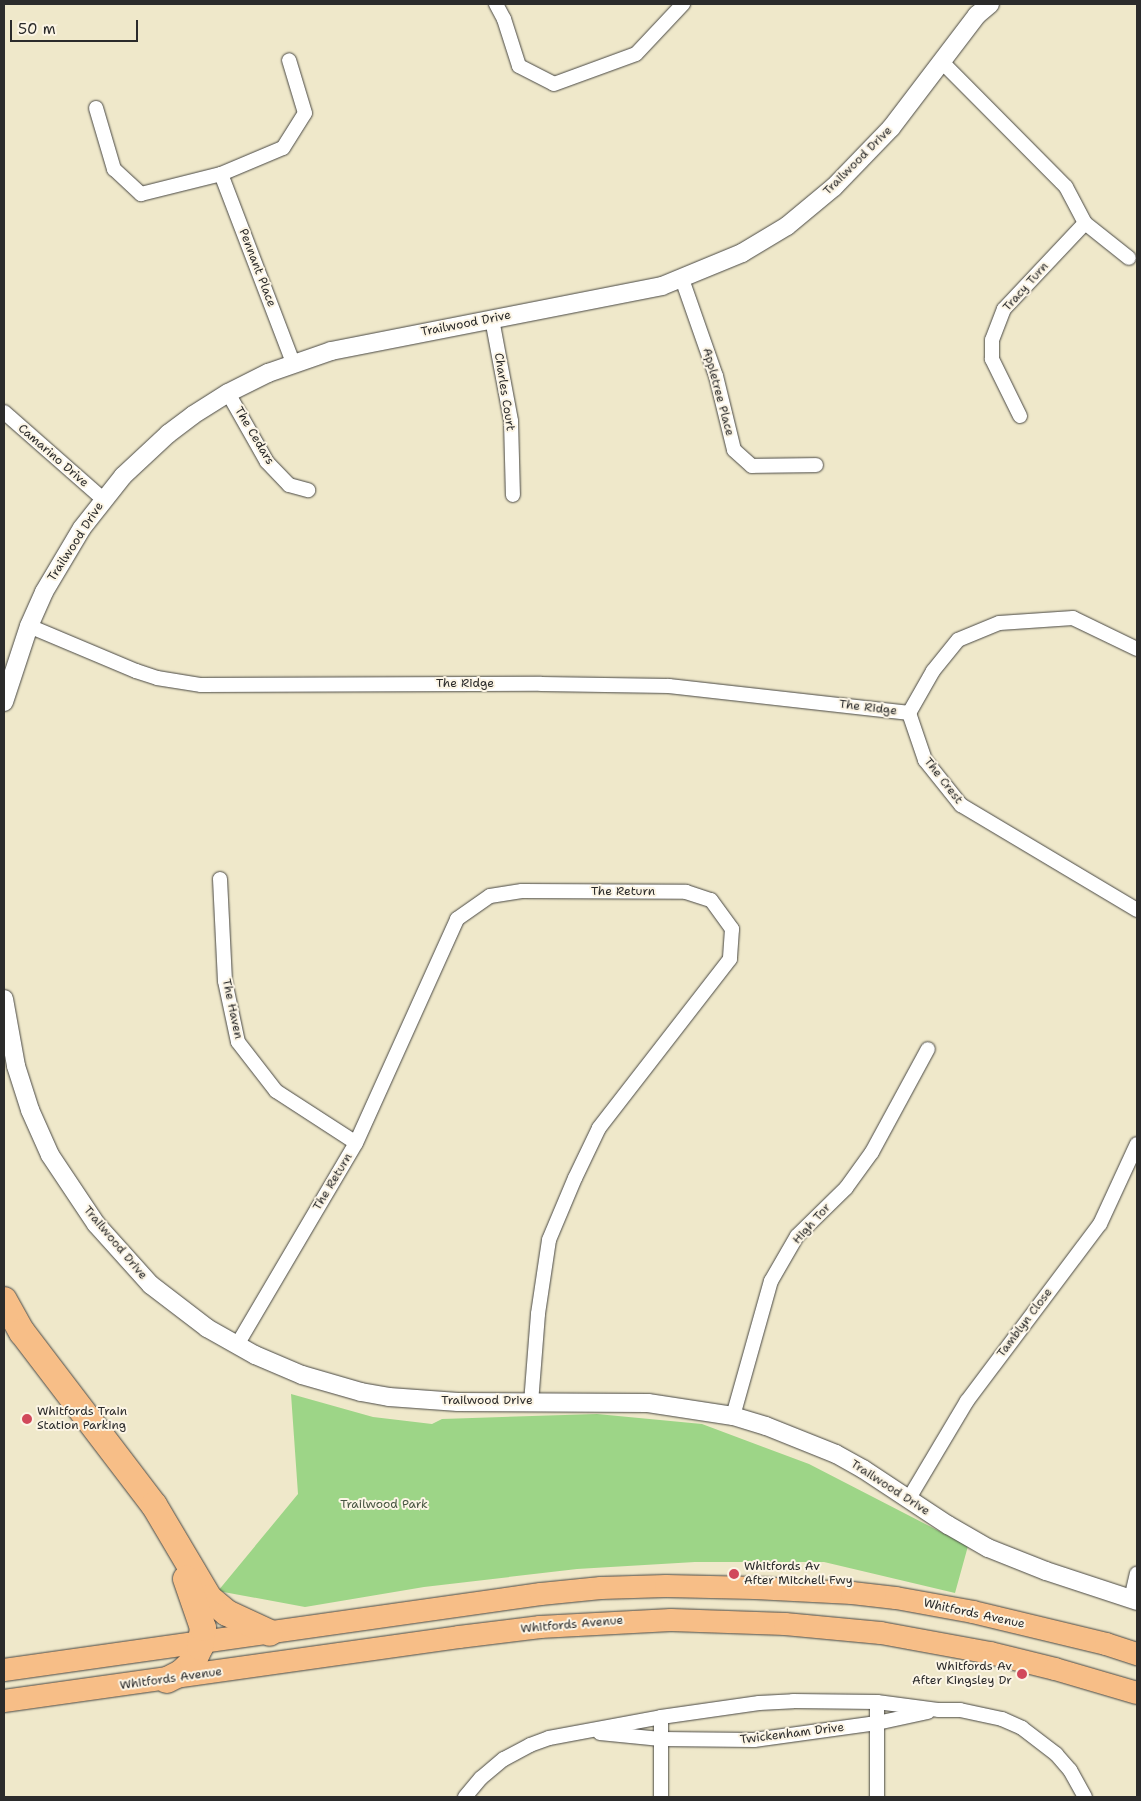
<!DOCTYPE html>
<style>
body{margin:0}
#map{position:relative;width:1141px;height:1801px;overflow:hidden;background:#efe8ca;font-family:"Shantell Sans",sans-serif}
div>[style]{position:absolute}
.green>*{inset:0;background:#9dd587}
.roads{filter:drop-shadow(0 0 1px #484743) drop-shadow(0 0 1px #484743)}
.minor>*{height:14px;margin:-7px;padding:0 7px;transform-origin:7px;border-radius:7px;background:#fff}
.tertiary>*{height:18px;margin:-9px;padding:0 9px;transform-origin:9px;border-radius:9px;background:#fff}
.primary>*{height:22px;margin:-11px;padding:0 11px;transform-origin:11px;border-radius:11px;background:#f7be87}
.motorway>*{height:26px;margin:-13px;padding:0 13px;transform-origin:13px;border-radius:13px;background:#f7be87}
.dots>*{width:14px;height:14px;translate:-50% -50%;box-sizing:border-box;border:2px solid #fcf5e5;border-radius:50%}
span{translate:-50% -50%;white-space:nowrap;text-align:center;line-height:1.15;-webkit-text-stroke:4px #fcf5e5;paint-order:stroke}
.street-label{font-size:12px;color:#2b2b2b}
.poi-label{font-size:12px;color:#2b2b2b}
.left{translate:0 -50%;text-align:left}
.right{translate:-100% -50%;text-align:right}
.park-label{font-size:12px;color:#485642}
.frame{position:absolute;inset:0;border:5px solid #2b2b2b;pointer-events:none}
.scale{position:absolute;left:10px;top:20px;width:128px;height:22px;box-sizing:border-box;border:2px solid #2b2b2b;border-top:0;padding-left:6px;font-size:15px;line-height:18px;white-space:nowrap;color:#2b2b2b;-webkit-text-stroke:4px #fcf5e5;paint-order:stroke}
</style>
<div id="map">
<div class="green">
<i style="clip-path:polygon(291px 1394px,373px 1417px,432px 1424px,442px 1419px,597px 1414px,702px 1424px,809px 1464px,968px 1546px,955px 1593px,824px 1562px,695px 1562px,577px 1569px,424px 1587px,305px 1607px,218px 1591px,298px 1494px)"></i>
</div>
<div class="roads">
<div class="minor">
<i style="left:496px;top:4px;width:17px;rotate:62deg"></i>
<i style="left:504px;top:19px;width:49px;rotate:72.3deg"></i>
<i style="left:519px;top:66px;width:39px;rotate:27deg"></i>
<i style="left:554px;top:84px;width:87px;rotate:-20.1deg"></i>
<i style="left:636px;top:54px;width:69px;rotate:-46.8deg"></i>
<i style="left:941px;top:61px;width:177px;rotate:45.2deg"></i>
<i style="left:1066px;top:187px;width:41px;rotate:62.2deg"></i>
<i style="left:1085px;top:223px;width:56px;rotate:38.5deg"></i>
<i style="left:96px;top:108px;width:64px;rotate:73.6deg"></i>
<i style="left:114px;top:169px;width:37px;rotate:43deg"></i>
<i style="left:141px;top:194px;width:82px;rotate:-14deg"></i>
<i style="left:221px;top:174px;width:67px;rotate:-22.8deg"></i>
<i style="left:283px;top:148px;width:41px;rotate:-57.8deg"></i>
<i style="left:305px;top:113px;width:55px;rotate:-106.8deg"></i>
<i style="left:221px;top:174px;width:202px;rotate:69.1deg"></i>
<i style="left:682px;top:279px;width:103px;rotate:70.7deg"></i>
<i style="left:716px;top:376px;width:76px;rotate:76.3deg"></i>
<i style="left:734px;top:450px;width:24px;rotate:42deg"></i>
<i style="left:752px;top:466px;width:64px;rotate:-0.9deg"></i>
<i style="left:492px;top:319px;width:104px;rotate:79.4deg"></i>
<i style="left:511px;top:421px;width:74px;rotate:88.5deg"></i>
<i style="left:228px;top:393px;width:79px;rotate:60.5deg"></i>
<i style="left:267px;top:462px;width:32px;rotate:46deg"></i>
<i style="left:289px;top:485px;width:20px;rotate:15deg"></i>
<i style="left:4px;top:412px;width:132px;rotate:41.3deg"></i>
<i style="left:1020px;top:416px;width:64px;rotate:-116.2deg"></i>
<i style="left:992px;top:359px;width:19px;rotate:-90deg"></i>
<i style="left:992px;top:340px;width:33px;rotate:-69deg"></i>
<i style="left:1004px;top:309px;width:118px;rotate:-46.7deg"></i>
<i style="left:29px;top:626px;width:116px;rotate:22.8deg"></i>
<i style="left:136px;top:671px;width:22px;rotate:18deg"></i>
<i style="left:157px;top:678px;width:45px;rotate:9deg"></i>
<i style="left:201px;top:685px;width:340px;rotate:-0.2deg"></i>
<i style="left:541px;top:684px;width:128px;rotate:0.9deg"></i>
<i style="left:669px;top:686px;width:242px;rotate:6.4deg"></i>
<i style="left:1137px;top:649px;width:71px;rotate:-154.2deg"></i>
<i style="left:1073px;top:618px;width:74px;rotate:176.1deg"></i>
<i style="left:999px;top:623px;width:44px;rotate:157.5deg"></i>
<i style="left:958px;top:640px;width:40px;rotate:129deg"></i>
<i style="left:933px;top:671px;width:48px;rotate:119.7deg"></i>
<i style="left:909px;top:713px;width:50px;rotate:71.2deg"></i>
<i style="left:925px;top:760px;width:58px;rotate:51.3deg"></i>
<i style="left:961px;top:805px;width:205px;rotate:30.8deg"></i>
<i style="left:220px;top:879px;width:102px;rotate:87.2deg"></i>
<i style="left:225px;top:981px;width:62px;rotate:78deg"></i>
<i style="left:238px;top:1042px;width:62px;rotate:52.2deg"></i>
<i style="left:276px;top:1091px;width:95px;rotate:33deg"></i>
<i style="left:237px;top:1345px;width:234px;rotate:-59.5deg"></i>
<i style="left:356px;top:1143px;width:246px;rotate:-65.7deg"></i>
<i style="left:457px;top:919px;width:40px;rotate:-34.9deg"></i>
<i style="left:490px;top:896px;width:32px;rotate:-9deg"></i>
<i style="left:522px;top:891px;width:164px;rotate:0.3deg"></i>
<i style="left:686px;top:892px;width:26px;rotate:18deg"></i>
<i style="left:711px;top:900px;width:36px;rotate:54deg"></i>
<i style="left:732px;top:929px;width:30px;rotate:94deg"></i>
<i style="left:730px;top:959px;width:214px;rotate:127.8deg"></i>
<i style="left:599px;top:1128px;width:55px;rotate:115.6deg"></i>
<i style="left:575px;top:1178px;width:67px;rotate:112.8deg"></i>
<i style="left:549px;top:1240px;width:75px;rotate:98.5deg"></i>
<i style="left:538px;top:1314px;width:88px;rotate:94.5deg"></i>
<i style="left:733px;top:1416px;width:140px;rotate:-74.3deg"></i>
<i style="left:771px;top:1281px;width:52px;rotate:-60deg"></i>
<i style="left:797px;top:1236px;width:69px;rotate:-44.4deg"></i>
<i style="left:846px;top:1188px;width:44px;rotate:-54.2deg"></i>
<i style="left:872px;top:1152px;width:117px;rotate:-61.5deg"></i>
<i style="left:908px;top:1500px;width:115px;rotate:-59.2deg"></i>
<i style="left:967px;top:1401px;width:221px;rotate:-53.1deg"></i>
<i style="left:1100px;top:1224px;width:88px;rotate:-65.2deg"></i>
<i style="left:1131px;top:1599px;width:26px;rotate:-77deg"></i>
<i style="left:600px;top:1733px;width:61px;rotate:5.6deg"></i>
<i style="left:661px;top:1739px;width:93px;rotate:0.6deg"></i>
<i style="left:754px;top:1740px;width:124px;rotate:-7.9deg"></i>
<i style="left:877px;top:1723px;width:52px;rotate:-12.2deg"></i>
<i style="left:465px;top:1797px;width:25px;rotate:-50deg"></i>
<i style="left:481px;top:1778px;width:30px;rotate:-40deg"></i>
<i style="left:504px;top:1759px;width:30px;rotate:-28deg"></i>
<i style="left:530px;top:1745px;width:20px;rotate:-20deg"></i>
<i style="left:549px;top:1738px;width:114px;rotate:-10.6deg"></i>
<i style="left:661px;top:1717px;width:99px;rotate:-8.1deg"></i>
<i style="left:759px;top:1703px;width:34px;rotate:-3deg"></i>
<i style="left:793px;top:1701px;width:84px;rotate:0.7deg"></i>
<i style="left:877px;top:1702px;width:63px;rotate:7.4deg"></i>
<i style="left:939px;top:1710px;width:21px"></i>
<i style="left:960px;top:1710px;width:43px;rotate:12.1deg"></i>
<i style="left:1002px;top:1719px;width:22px;rotate:24deg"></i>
<i style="left:1022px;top:1728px;width:43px;rotate:37.4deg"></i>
<i style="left:1056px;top:1754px;width:21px;rotate:49deg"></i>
<i style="left:1070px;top:1770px;width:31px;rotate:61deg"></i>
<i style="left:661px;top:1797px;width:80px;rotate:-90deg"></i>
<i style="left:877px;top:1797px;width:95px;rotate:-90deg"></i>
</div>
<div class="tertiary">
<i style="left:4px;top:702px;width:80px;rotate:-71.8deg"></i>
<i style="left:29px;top:626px;width:37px;rotate:-66deg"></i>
<i style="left:44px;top:592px;width:74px;rotate:-59.3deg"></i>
<i style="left:82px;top:528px;width:66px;rotate:-51.7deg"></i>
<i style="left:123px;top:476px;width:62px;rotate:-43deg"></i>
<i style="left:168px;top:434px;width:31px;rotate:-37deg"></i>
<i style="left:193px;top:415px;width:41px;rotate:-32.2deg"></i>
<i style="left:228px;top:393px;width:45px;rotate:-26.6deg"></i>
<i style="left:268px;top:373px;width:67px;rotate:-19.2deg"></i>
<i style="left:331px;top:351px;width:337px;rotate:-11.1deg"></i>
<i style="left:662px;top:286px;width:87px;rotate:-22.4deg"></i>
<i style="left:742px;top:253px;width:52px;rotate:-31deg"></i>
<i style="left:787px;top:226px;width:61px;rotate:-39.7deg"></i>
<i style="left:834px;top:187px;width:82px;rotate:-46deg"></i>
<i style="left:891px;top:128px;width:142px;rotate:-52.7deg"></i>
<i style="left:977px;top:15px;width:17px;rotate:-40deg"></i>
<i style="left:4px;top:999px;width:68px;rotate:79.8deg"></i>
<i style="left:16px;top:1066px;width:46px;rotate:72.3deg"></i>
<i style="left:30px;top:1110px;width:49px;rotate:66deg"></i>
<i style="left:50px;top:1155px;width:83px;rotate:56.3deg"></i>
<i style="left:96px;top:1224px;width:82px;rotate:48deg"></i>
<i style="left:151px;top:1285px;width:71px;rotate:37.5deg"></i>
<i style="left:207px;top:1328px;width:55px;rotate:29.4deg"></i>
<i style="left:255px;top:1355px;width:51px;rotate:23.1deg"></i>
<i style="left:302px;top:1375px;width:61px;rotate:16.1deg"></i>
<i style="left:361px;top:1392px;width:28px;rotate:10deg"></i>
<i style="left:389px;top:1397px;width:69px;rotate:4.1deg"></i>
<i style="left:458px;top:1402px;width:190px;rotate:0.3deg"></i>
<i style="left:648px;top:1403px;width:86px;rotate:8.7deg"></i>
<i style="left:733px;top:1416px;width:34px;rotate:17deg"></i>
<i style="left:766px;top:1426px;width:75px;rotate:21.8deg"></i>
<i style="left:836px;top:1454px;width:31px;rotate:29deg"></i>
<i style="left:863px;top:1469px;width:102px;rotate:33.4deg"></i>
<i style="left:948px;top:1525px;width:46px;rotate:29.9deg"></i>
<i style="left:988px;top:1548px;width:62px;rotate:21.6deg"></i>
<i style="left:1046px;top:1571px;width:96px;rotate:18.2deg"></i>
</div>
<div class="primary">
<i style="left:4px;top:1670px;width:542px;rotate:-8.06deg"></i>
<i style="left:541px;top:1594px;width:60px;rotate:-5.7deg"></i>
<i style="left:601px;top:1588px;width:65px;rotate:-1.8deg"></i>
<i style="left:666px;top:1586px;width:89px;rotate:1.3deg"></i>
<i style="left:755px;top:1588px;width:97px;rotate:3deg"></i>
<i style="left:852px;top:1593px;width:44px;rotate:6.5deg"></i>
<i style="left:896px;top:1598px;width:78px;rotate:10.3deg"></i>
<i style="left:973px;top:1612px;width:137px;rotate:13.5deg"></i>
<i style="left:1106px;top:1644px;width:33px;rotate:18deg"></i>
<i style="left:4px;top:1701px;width:459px;rotate:-8deg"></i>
<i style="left:459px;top:1637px;width:82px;rotate:-7deg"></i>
<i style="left:540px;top:1627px;width:131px;rotate:-3.1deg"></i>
<i style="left:671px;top:1620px;width:114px;rotate:2deg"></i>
<i style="left:785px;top:1624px;width:96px;rotate:5.4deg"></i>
<i style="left:881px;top:1633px;width:111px;rotate:10.4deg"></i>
<i style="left:990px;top:1653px;width:67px;rotate:13.8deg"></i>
<i style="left:1055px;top:1669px;width:85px;rotate:16.3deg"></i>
</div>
<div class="motorway">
<i style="left:4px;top:1300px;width:37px;rotate:61deg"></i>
<i style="left:22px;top:1332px;width:218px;rotate:52.7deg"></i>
<i style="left:154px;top:1505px;width:108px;rotate:59.4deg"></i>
<i style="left:209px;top:1598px;width:23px;rotate:40deg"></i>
<i style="left:227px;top:1613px;width:47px;rotate:24.9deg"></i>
<i style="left:167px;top:1680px;width:16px;rotate:-27deg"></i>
<i style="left:181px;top:1673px;width:16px;rotate:-43deg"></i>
<i style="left:193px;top:1662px;width:17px;rotate:-65deg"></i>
<i style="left:200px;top:1647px;width:19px;rotate:-81deg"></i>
<i style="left:203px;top:1628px;width:52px;rotate:-109.1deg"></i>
</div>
</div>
<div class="dots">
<i style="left:27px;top:1419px;background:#d1495b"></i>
<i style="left:734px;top:1574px;background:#d1495b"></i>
<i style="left:1022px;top:1674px;background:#d1495b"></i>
</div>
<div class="street-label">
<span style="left:858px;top:161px;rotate:-45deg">Trailwood Drive</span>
<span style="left:257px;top:268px;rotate:69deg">Pennant Place</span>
<span style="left:1026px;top:287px;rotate:-48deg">Tracy Turn</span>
<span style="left:466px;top:324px;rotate:-11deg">Trailwood Drive</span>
<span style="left:504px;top:392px;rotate:81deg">Charles Court</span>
<span style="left:718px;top:392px;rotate:75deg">Appletree Place</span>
<span style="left:254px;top:436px;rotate:59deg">The Cedars</span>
<span style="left:53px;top:456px;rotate:41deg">Camarino Drive</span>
<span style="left:76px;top:542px;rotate:-57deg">Trailwood Drive</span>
<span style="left:465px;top:684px">The Ridge</span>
<span style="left:868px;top:708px;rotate:7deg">The Ridge</span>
<span style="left:943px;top:781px;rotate:52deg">The Crest</span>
<span style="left:623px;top:892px">The Return</span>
<span style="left:232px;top:1009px;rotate:78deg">The Haven</span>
<span style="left:333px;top:1182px;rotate:-59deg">The Return</span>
<span style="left:812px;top:1224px;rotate:-48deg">High Tor</span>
<span style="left:115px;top:1243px;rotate:50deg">Trailwood Drive</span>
<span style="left:1025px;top:1323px;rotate:-53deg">Tamblyn Close</span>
<span style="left:487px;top:1401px">Trailwood Drive</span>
<span style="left:890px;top:1488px;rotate:33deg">Trailwood Drive</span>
<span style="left:974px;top:1614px;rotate:12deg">Whitfords Avenue</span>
<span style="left:572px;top:1625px;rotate:-5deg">Whitfords Avenue</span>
<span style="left:171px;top:1679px;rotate:-8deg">Whitfords Avenue</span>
<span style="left:792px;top:1734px;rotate:-7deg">Twickenham Drive</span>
</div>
<div class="poi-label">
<span class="left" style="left:37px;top:1419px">Whitfords Train<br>Station Parking</span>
<span class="left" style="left:744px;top:1574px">Whitfords Av<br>After Mitchell Fwy</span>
<span class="right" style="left:1012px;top:1674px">Whitfords Av<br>After Kingsley Dr</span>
</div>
<div class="park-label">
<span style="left:384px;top:1505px">Trailwood Park</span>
</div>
<div class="frame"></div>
<div class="scale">50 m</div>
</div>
